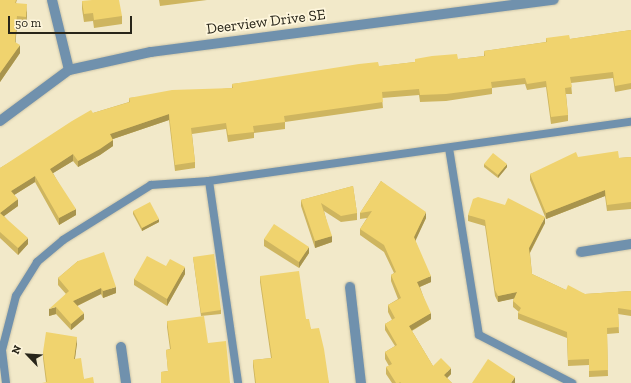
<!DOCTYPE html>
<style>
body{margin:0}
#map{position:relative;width:631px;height:383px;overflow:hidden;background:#f2e9c9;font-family:"Zilla Slab",serif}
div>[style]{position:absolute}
.roads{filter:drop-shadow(0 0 1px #cec6a9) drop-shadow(0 0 1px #cec6a9)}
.lane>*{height:8px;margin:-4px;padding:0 4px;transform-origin:4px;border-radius:4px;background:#7091ad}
.street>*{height:10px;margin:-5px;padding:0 5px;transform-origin:5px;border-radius:5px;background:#7091ad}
.wall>*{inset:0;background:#ceb55f}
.shaded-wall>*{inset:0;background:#a8944d}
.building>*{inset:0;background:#f0d36e}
span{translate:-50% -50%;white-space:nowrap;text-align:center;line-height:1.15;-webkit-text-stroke:3.5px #fef6dc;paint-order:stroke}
.street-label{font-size:15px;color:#282519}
.north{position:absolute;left:8px;top:335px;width:40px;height:40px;-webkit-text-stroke:3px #fef6dc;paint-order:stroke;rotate:295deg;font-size:11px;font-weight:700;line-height:16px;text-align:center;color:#282519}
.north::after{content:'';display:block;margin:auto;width:14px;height:18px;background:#282519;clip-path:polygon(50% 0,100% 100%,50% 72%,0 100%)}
.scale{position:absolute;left:8px;top:16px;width:124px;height:18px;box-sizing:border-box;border:2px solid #282519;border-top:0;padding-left:5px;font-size:12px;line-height:14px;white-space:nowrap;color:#282519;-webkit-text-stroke:3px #fef6dc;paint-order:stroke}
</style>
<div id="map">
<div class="roads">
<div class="lane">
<i style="left:449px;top:148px;width:189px;rotate:80.9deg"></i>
<i style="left:479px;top:335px;width:105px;rotate:27.3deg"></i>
<i style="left:209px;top:181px;width:204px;rotate:81.8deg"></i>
<i style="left:6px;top:383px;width:33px;rotate:-97deg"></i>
<i style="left:2px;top:350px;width:56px;rotate:-75.5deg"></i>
<i style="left:16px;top:296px;width:40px;rotate:-58deg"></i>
<i style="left:37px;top:262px;width:34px;rotate:-40deg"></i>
<i style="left:63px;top:240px;width:104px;rotate:-32deg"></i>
<i style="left:151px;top:185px;width:58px;rotate:-3.9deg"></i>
<i style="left:209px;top:181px;width:426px;rotate:-8deg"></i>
</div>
<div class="street">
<i style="left:52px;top:0;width:72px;rotate:76.3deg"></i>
<i style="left:0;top:121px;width:86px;rotate:-36.5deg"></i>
<i style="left:69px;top:70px;width:84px;rotate:-12.4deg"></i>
<i style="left:151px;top:52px;width:406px;rotate:-7.4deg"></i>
<i style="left:581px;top:252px;width:51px;rotate:-9.1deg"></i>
<i style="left:350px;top:287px;width:97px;rotate:83.5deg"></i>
<i style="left:121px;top:347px;width:36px;rotate:82deg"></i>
</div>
</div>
<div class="wall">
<i style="clip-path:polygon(0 0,17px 0,16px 3px,27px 12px,26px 25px,17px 24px,15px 42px,20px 53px,0 82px)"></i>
<i style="clip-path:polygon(159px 0,207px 0,160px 6px)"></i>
<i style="clip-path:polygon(82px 1px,122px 16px,122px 24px,94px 28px,93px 21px,84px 22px,82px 9px)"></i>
<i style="clip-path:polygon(631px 30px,631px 89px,615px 92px,613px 78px,571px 83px,572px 94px,566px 94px,568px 115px,568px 121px,551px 124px,546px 87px,527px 90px,525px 84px,492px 88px,492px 94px,446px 101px,420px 102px,419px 95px,382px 98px,383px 108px,285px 122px,285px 129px,254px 133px,254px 138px,228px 142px,226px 129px,192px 134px,195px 162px,195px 168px,175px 171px,169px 120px,113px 139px,113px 146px,100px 155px,78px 167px,73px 161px,53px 173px,76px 215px,59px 225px,35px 182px,14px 195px,18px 206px,4px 216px,28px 244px,18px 255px,0 238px,0 168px,93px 113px,129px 102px,129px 98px,232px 88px,232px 84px,415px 62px,415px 59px,458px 59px,484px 56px,484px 51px,546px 42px,546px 38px,570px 39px)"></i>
<i style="clip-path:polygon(578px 157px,619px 158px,631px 157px,631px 209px,607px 211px,605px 196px,546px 219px,530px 180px,530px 174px)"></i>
<i style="clip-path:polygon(484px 164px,507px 167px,498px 178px,484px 167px)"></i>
<i style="clip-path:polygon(381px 181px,426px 218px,415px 240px,431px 282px,420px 287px,431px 319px,412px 331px,433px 366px,451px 374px,447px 378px,452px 383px,392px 383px,386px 374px,386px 367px,389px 366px,385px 359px,385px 352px,395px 346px,385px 330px,385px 324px,392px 320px,388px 312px,388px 305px,398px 299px,391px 281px,391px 275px,394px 273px,384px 252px,360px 235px,360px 229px,367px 218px,360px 219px,360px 213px)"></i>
<i style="clip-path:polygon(353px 186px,357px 213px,357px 220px,341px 222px,324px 211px,332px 242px,315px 248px,301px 206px,301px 200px)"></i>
<i style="clip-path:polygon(133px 211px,159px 222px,142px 231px,133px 214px)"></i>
<i style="clip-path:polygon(468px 215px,545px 223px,530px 253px,532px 274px,566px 290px,585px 294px,631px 291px,631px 316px,618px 314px,619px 333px,607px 334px,608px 376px,589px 377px,589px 365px,568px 366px,567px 338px,518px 319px,518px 313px,519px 312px,513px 307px,513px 301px,514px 298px,498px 302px,495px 296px,485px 226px,468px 221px)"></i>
<i style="clip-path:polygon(264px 239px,309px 253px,299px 268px,264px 246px)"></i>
<i style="clip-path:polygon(193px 257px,221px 310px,221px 314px,201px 316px)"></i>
<i style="clip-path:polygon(78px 261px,116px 293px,103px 298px,101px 294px,77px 306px,84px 319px,71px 330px,56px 314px,49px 316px,66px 294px,58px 285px,58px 278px)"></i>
<i style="clip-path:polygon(166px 266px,185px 274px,167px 306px,134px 285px,134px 279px)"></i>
<i style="clip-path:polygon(260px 276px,306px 319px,311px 329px,329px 383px,255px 383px,253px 366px,253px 360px,271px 358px,260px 282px)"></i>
<i style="clip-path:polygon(167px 321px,208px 343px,230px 383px,161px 383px,161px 372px,168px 371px,166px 350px,170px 349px,167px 327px)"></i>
<i style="clip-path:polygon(77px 343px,75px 359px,84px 379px,46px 382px,43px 358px,43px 352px)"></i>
</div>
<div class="shaded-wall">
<i style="clip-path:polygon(27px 4px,27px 12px,26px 25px,26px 17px)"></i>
<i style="clip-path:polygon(17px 16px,17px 24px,15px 50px,15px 42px)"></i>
<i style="clip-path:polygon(20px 45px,20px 53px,0 82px,0 73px)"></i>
<i style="clip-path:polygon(169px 114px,169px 120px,110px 140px,110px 134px)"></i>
<i style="clip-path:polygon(113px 140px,113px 146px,100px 155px,78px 167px,78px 161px)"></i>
<i style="clip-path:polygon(73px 154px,73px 161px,50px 175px,50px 169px)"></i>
<i style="clip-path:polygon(507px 164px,507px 167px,498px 178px,498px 175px)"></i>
<i style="clip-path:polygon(35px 176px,35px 182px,11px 197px,11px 191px)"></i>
<i style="clip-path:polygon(605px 190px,605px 196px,546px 219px,546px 213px)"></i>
<i style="clip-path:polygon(18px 199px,18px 206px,0 219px,0 213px)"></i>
<i style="clip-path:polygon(76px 209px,76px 215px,59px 225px,59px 218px)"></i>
<i style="clip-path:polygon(426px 212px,426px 218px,414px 244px,414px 237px)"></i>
<i style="clip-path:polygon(545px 217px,545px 223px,529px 254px,529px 248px)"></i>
<i style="clip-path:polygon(159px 219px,159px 222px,142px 231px,142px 228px)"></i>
<i style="clip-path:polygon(332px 236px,332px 242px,315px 248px,315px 241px)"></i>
<i style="clip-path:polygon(28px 238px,28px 244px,18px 255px,18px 248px)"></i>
<i style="clip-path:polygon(309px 247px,309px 253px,299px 268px,299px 262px)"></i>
<i style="clip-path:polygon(185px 267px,185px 274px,167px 306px,167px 299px)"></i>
<i style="clip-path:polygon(431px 276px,431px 282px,417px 288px,417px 282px)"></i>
<i style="clip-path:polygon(116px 287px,116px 293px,103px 298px,103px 291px)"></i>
<i style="clip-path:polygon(101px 288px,101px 294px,73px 308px,73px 301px)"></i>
<i style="clip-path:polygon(517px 292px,517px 298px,498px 302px,498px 296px)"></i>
<i style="clip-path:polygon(56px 307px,56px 314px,49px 316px,49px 309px)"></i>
<i style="clip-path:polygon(84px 313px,84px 319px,71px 330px,71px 324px)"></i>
<i style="clip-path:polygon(431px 313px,431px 319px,409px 332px,409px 326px)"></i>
<i style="clip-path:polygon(77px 337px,77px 343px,74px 365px,74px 359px)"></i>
<i style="clip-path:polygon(451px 368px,451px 374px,444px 381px,444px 375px)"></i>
<i style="clip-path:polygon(515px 377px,515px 383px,511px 383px)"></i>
</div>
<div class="building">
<i style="clip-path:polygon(0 0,16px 0,15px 3px,27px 4px,26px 17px,17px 16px,15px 42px,20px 45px,0 73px)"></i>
<i style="clip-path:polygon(92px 0,119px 0,122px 16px,94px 20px,93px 13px,84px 14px,82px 1px)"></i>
<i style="clip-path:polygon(631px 30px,631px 83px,615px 86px,613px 72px,570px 77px,572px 87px,565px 88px,568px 115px,551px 117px,546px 81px,527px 84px,525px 78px,491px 82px,492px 88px,446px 94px,420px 95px,419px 89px,382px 92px,383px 102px,284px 116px,285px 122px,253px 126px,254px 132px,228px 135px,226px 123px,191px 128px,195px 162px,175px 165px,169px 114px,110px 134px,113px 140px,100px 149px,78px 161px,73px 154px,50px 169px,76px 209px,59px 218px,35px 176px,11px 191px,18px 199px,0 213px,28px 238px,18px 248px,0 232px,0 168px,72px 121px,91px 110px,93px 113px,130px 102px,129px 98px,172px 90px,233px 88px,232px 84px,359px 64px,378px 62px,379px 66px,415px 62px,415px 59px,432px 56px,457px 54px,458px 59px,485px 56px,484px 51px,547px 42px,546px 38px,569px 35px,570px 39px)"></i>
<i style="clip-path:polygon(618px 151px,619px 158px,631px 157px,631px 202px,607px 205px,605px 190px,546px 213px,530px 174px,576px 152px,578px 157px)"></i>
<i style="clip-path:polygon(493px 153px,507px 164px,498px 175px,484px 164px)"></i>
<i style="clip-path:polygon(381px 181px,426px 212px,414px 237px,431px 276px,417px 282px,431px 313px,409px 326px,433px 366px,441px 358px,451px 368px,444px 375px,452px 383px,401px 383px,400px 382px,399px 383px,396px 383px,386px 367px,392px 364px,385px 352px,397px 345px,385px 324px,395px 318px,388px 305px,401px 298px,391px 275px,396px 272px,384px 245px,360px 229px,372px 211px,360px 213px)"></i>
<i style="clip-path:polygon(353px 186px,357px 213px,341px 216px,321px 203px,332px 236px,315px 241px,301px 200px)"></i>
<i style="clip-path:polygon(478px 197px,505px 205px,508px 198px,545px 217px,529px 248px,532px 274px,566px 290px,568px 285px,585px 294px,631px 291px,631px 310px,618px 308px,619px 327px,607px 328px,608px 370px,589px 371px,589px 359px,568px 360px,567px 332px,518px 313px,521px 308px,513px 301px,517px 292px,498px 296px,495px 290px,485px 220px,468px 215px,473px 199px)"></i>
<i style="clip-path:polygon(150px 202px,159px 219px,142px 228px,133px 211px)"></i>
<i style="clip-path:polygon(274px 224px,309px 247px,299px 262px,264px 239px)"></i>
<i style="clip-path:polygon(104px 252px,116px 287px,103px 291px,101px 288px,73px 301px,84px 313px,71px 324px,56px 307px,49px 309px,69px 291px,58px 278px,78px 261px)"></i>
<i style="clip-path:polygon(214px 254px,221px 310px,201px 313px,193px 257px)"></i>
<i style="clip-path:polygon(147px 256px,166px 266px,170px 259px,185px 267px,167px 299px,134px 279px)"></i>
<i style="clip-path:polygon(299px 271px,306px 319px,309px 319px,311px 329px,319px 328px,324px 349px,329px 383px,256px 383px,253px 360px,272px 358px,260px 276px)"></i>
<i style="clip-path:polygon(204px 316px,208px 343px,226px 341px,230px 383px,161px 383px,161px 372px,168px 371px,166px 350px,171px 349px,167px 321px)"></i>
<i style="clip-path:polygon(46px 332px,77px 337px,74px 359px,81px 358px,84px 379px,93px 377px,94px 383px,42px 383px,47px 382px,43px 352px)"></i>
<i style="clip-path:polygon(488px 359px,515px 377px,511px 383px,472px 383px)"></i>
</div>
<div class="street-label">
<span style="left:266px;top:22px;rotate:-7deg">Deerview Drive SE</span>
</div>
<div class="north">N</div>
<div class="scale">50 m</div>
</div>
